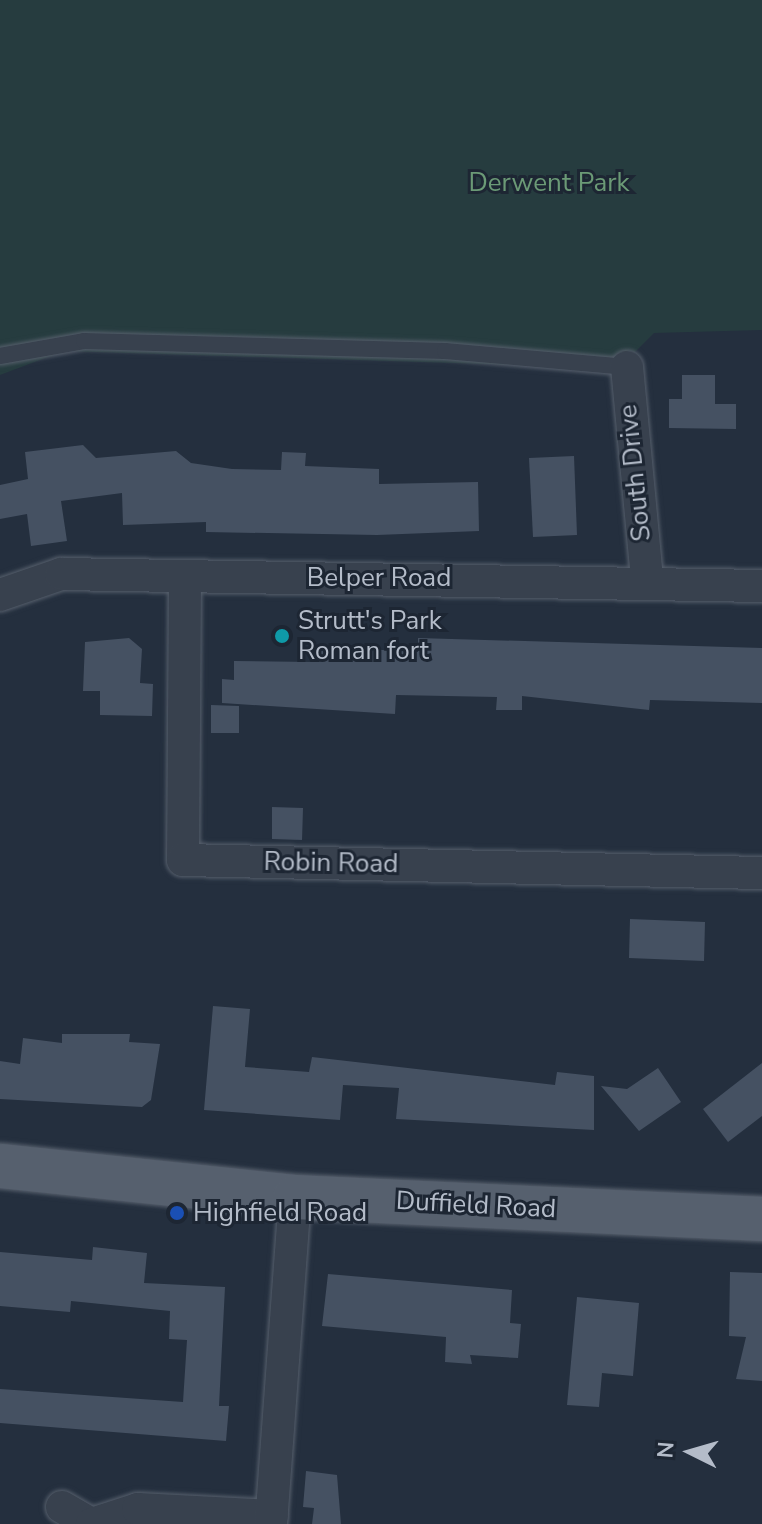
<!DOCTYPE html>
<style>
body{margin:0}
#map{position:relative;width:762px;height:1524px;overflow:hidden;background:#242f3e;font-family:"Nunito Sans",sans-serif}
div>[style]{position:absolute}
.green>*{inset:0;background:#263c3f}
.building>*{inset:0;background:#455162}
.roads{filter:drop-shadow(0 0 2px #565f6c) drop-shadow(0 0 2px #565f6c)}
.lane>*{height:16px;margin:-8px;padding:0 8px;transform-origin:8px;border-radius:8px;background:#38414e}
.street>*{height:32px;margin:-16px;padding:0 16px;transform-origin:16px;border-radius:16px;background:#38414e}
.primary>*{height:44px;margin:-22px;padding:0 22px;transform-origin:22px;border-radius:22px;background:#56606e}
.dots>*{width:22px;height:22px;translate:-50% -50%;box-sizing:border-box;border:4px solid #1d2633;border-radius:50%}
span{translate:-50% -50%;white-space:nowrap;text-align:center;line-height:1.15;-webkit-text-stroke:6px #1d2633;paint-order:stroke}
.park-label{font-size:26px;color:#6b9a76}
.street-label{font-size:26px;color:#b4bcc9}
.poi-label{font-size:26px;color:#b4bcc9}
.left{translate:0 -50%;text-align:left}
.north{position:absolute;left:650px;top:1412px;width:80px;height:80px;-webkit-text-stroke:6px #1d2633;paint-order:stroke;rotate:275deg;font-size:22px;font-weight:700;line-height:32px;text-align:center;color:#b4bcc9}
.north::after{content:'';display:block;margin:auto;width:28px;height:36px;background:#b4bcc9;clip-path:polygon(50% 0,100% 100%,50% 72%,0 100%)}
</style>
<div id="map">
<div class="green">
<i style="clip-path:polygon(0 0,762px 0,762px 330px,654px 333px,619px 368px,64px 351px,0 375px)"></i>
</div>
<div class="building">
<i style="clip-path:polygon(682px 375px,715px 375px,715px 404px,736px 404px,736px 429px,669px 428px,669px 399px,682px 399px)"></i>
<i style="clip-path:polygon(83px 445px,96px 458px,176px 451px,191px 463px,232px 469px,281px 470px,282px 452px,306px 453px,305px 466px,379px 469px,379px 484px,478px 482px,479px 531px,377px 535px,206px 532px,206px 522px,123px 525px,122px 493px,61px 501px,67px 541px,31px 546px,27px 514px,0 519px,0 485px,28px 479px,25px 452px)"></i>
<i style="clip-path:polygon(574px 456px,577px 535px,533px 537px,529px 458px)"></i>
<i style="clip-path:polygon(129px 638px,142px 649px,140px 683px,153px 684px,152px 716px,100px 715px,100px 691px,83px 691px,85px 642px)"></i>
<i style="clip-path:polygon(418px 638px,762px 648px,762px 703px,650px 700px,649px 710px,522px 696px,522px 710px,496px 710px,497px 697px,396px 695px,395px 714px,222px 703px,222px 679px,234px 680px,234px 661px,312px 662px,312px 646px,418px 652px)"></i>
<i style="clip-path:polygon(211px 705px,239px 706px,239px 733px,211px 733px)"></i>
<i style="clip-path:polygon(272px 807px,303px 808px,302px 840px,272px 839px)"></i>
<i style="clip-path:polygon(630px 919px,705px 922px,704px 961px,629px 958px)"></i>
<i style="clip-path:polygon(213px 1006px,250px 1009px,245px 1067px,309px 1072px,312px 1057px,555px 1085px,557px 1072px,594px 1076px,594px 1130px,396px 1119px,399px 1088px,343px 1085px,340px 1120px,204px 1110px)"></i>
<i style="clip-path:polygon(62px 1034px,130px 1034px,129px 1042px,160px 1044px,151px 1100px,142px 1107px,0 1099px,0 1061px,20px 1064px,23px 1038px,62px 1043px)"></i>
<i style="clip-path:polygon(762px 1063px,762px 1116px,728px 1142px,703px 1109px)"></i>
<i style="clip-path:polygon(658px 1068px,681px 1102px,639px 1131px,601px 1086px,627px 1089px)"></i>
<i style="clip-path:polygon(93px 1247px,147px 1253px,144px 1283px,225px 1287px,219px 1406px,229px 1406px,226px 1441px,0 1423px,0 1389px,183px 1402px,187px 1340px,169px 1339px,170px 1311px,71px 1301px,70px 1312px,0 1306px,0 1252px,92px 1260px)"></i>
<i style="clip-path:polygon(730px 1272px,762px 1273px,762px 1381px,736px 1379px,746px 1337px,729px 1336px)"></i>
<i style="clip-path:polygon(328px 1274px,512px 1290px,510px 1323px,521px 1324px,518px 1358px,470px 1355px,472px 1364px,445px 1362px,446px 1337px,322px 1326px)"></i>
<i style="clip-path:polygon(577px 1297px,639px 1303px,633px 1376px,602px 1373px,599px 1407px,567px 1405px)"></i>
<i style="clip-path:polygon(306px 1471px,337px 1475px,341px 1524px,312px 1524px,314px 1508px,303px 1507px)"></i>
</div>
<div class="roads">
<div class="lane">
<i style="left:0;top:356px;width:85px;rotate:-10.1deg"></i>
<i style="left:84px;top:341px;width:361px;rotate:1.6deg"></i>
<i style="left:445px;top:351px;width:183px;rotate:5deg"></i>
</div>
<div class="street">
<i style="left:627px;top:367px;width:214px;rotate:84.6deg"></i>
<i style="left:185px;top:578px;width:282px;rotate:90.4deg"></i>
<i style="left:183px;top:860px;width:579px;rotate:1.29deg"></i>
<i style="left:0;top:595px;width:65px;rotate:-19deg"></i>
<i style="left:61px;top:574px;width:701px;rotate:0.98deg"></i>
<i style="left:62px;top:1507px;width:34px;rotate:30deg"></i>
<i style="left:92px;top:1524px;width:48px;rotate:-18.1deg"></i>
<i style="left:138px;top:1509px;width:134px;rotate:3deg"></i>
<i style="left:271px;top:1524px;width:328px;rotate:-85.8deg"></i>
</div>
<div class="primary">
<i style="left:0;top:1166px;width:297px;rotate:6deg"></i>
<i style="left:295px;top:1197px;width:468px;rotate:2.7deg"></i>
</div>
</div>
<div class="dots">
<i style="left:282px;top:636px;background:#0f9aa8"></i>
<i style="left:177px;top:1213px;background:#1a4fb4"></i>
</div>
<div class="park-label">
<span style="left:549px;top:183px">Derwent Park</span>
</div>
<div class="street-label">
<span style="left:635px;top:473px;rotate:-96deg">South Drive</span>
<span style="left:379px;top:578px">Belper Road</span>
<span style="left:331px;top:863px;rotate:1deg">Robin Road</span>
<span style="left:476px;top:1205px;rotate:3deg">Duffield Road</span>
</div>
<div class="poi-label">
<span class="left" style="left:298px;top:636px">Strutt's Park<br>Roman fort</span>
<span class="left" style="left:193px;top:1213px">Highfield Road</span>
</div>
<div class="north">N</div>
</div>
